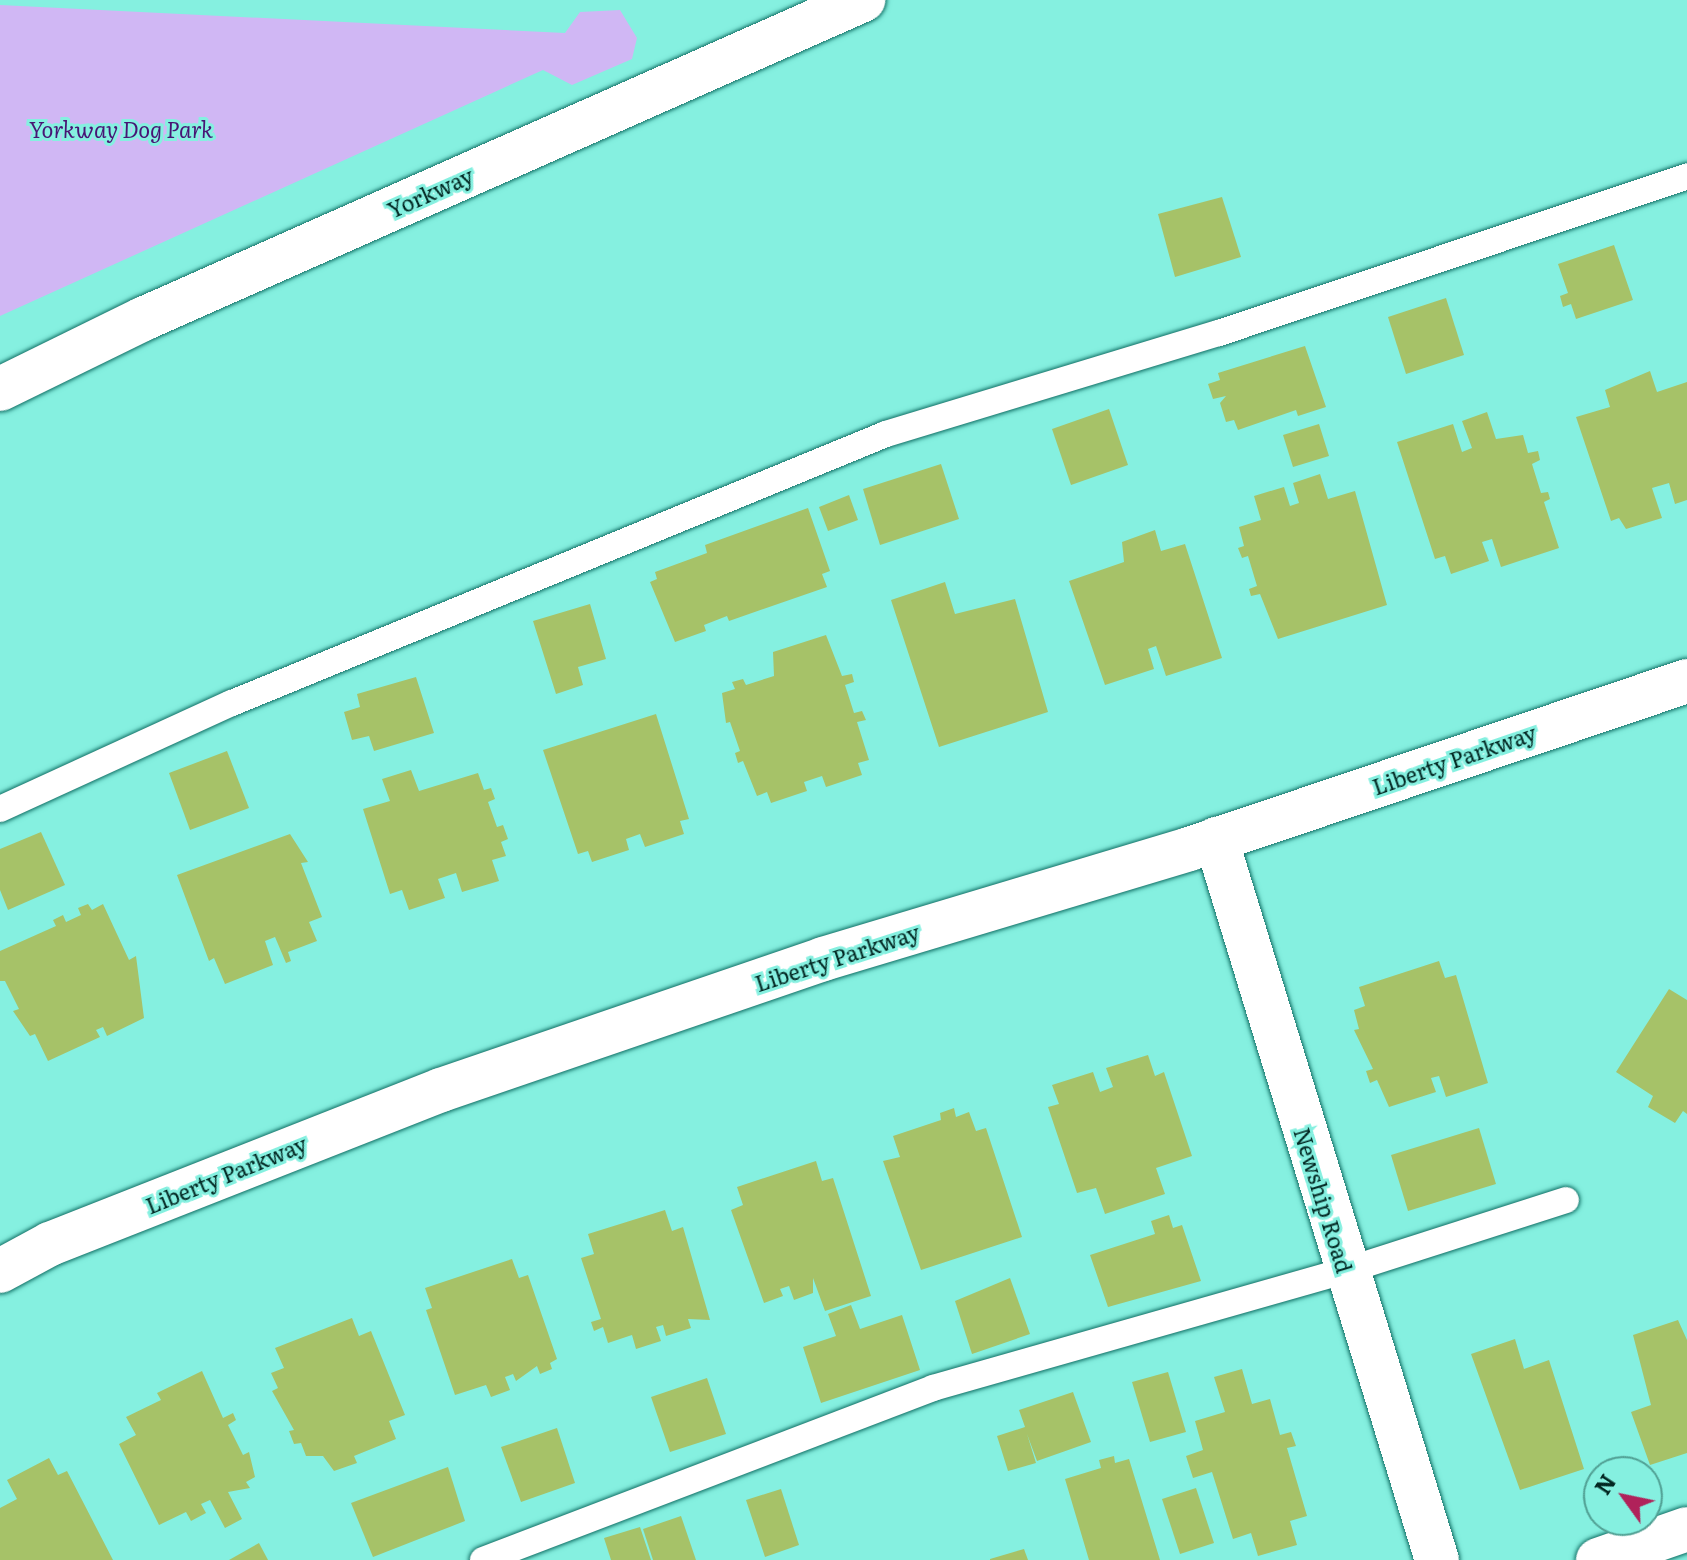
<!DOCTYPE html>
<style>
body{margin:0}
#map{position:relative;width:1687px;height:1560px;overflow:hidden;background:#85f0e0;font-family:Literata,serif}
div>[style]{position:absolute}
.green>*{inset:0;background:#d0b7f4}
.building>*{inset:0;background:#a6c268}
.roads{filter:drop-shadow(0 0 2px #116f65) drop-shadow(0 0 2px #116f65)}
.service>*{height:26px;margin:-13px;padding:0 13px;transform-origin:13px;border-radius:13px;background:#fff}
.minor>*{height:44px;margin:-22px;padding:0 22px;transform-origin:22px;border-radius:22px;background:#fff}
.tertiary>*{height:44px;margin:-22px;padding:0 22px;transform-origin:22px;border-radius:22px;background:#fff}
span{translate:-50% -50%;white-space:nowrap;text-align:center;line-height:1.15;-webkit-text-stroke:6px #85f0e0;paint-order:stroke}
.park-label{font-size:22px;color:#481474;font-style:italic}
.street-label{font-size:22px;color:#022722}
.north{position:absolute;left:1583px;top:1456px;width:80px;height:80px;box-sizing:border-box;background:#85f0e0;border:2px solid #51a094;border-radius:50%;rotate:303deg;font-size:22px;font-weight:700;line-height:32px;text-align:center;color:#022722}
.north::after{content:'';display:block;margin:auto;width:28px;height:36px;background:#b0225a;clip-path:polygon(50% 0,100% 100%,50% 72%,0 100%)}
</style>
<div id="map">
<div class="green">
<i style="clip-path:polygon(0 5px,565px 33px,580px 12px,620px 10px,637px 38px,632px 59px,572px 85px,543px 70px,0 316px)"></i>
</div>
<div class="building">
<i style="clip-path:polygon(1222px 197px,1241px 257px,1175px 277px,1158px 214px)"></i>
<i style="clip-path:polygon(1614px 245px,1633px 300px,1576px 319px,1571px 304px,1563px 307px,1560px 296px,1568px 293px,1558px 264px)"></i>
<i style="clip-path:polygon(1446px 298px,1464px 355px,1406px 374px,1388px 317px)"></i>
<i style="clip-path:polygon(1305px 346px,1326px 407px,1298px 416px,1296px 410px,1238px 430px,1234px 420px,1226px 422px,1220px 403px,1226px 396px,1213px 399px,1208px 384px,1220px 380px,1218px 373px)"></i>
<i style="clip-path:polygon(1650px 371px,1657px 392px,1687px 382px,1687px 500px,1675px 504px,1669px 483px,1652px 488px,1662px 518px,1626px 529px,1619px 518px,1611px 521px,1576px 417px,1610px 407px,1605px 390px)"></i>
<i style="clip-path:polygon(1109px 409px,1128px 465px,1071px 485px,1052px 429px)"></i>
<i style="clip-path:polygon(1487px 412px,1496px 439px,1523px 435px,1528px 453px,1538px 451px,1540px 460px,1532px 464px,1541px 493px,1548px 492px,1550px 499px,1544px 502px,1559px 548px,1501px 567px,1492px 539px,1482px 542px,1489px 561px,1451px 574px,1445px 556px,1435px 559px,1397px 442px,1453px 424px,1462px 452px,1472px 448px,1462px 421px)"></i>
<i style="clip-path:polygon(1319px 424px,1329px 456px,1293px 467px,1283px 435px)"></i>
<i style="clip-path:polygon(941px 464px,959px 519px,880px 545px,863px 489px)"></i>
<i style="clip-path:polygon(1320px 474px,1328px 499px,1355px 491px,1387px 605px,1278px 639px,1260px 594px,1251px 596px,1249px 589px,1257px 586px,1248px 556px,1242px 558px,1238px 548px,1244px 546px,1239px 527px,1261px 520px,1254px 496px,1284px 487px,1290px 506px,1299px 503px,1293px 483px)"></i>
<i style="clip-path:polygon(849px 495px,858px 520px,828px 531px,819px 507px)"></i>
<i style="clip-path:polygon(808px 508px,830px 571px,822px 574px,827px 587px,729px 621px,727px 616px,704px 625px,706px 631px,675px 642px,650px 582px,657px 579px,655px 572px,707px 553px,705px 545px)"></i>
<i style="clip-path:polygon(1155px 530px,1161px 551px,1185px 544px,1222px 658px,1166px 676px,1156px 646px,1148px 649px,1154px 669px,1105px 685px,1069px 581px,1124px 562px,1122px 542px)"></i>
<i style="clip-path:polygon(945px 582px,955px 614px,1015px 599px,1048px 712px,939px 747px,891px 600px)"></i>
<i style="clip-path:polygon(590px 604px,606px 659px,578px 667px,583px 685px,556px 694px,533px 621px)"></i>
<i style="clip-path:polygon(826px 635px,842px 676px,852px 674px,854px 682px,845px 685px,854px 713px,862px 711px,866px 720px,857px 722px,869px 760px,858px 763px,862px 775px,826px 787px,822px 776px,804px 782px,807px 791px,771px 803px,767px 792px,757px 796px,743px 761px,738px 763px,735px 753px,740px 751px,730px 722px,726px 723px,722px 693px,735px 689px,732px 682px,743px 679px,746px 685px,774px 676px,773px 652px)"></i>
<i style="clip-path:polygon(416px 677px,434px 733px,374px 751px,369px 736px,352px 740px,344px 712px,360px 707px,357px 694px)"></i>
<i style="clip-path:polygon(656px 714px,689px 819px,680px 821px,684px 834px,645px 847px,640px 834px,626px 839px,629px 850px,592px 862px,588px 851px,578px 854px,543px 750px)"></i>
<i style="clip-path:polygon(227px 751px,249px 808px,190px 830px,169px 773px)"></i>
<i style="clip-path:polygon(411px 770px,419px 791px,478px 773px,484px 790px,491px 788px,495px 799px,488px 802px,497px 827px,503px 825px,508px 839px,501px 842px,506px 856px,492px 860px,499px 881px,462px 892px,456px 873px,438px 879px,445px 898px,409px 910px,402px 890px,390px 894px,363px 809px,390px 801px,382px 779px)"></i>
<i style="clip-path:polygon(41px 832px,65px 885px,8px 910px,0 890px,0 849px)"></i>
<i style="clip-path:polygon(290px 834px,308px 862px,301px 863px,322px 917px,309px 922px,317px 941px,288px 952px,291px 961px,286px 963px,275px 937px,265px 941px,273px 965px,225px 984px,214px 958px,209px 961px,177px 875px)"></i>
<i style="clip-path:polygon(88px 904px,92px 910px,103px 904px,129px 960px,136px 956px,144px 1018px,107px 1036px,103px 1027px,96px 1030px,100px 1037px,48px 1061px,35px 1034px,30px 1036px,13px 1011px,19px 1009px,5px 981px,0 981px,0 951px,56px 926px,53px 920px,63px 915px,66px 922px,81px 915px,78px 908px)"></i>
<i style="clip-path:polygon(1439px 961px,1445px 978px,1456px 975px,1488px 1083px,1446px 1097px,1439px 1076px,1431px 1078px,1436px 1092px,1389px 1107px,1377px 1080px,1370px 1083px,1366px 1071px,1373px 1069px,1354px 1030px,1359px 1029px,1354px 1010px,1365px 1006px,1359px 987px)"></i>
<i style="clip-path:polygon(1669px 989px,1687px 1000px,1687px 1114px,1683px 1111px,1675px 1123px,1648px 1107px,1653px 1096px,1616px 1072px)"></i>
<i style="clip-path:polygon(1148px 1055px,1155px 1076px,1164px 1072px,1192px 1156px,1156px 1168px,1165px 1194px,1105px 1214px,1096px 1188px,1077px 1193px,1048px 1107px,1059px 1104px,1052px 1085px,1093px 1072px,1100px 1092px,1113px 1087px,1106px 1068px)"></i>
<i style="clip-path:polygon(954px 1108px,956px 1117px,969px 1112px,976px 1131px,986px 1128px,1022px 1237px,921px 1270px,883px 1161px,900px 1157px,893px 1136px,941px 1120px,940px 1113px)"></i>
<i style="clip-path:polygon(1479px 1128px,1496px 1184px,1408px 1211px,1391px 1155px)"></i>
<i style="clip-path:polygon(816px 1161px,822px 1181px,833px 1178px,871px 1296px,825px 1311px,813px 1278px,813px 1293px,794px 1300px,789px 1286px,780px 1289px,783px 1296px,764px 1303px,731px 1210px,743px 1205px,737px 1187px)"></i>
<i style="clip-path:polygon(665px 1210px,672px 1231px,683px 1227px,710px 1320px,688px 1319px,691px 1328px,666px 1336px,663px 1325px,656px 1327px,661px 1341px,636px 1349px,632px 1335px,608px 1343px,603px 1327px,594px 1331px,591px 1322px,601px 1319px,581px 1258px,594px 1254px,588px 1234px)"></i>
<i style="clip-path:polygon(1169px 1215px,1173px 1228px,1182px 1225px,1201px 1281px,1108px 1307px,1090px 1255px,1155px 1234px,1151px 1221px)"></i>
<i style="clip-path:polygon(512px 1259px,519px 1278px,528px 1275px,557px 1359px,550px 1363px,552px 1369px,540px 1374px,537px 1366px,516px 1381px,513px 1374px,505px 1377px,510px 1390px,491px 1397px,486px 1385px,455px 1395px,426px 1310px,432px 1308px,425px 1288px)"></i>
<i style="clip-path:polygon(1010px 1278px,1030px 1334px,972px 1354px,955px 1301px)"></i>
<i style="clip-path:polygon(851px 1305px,860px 1329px,902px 1315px,920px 1370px,821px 1403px,803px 1347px,836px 1336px,828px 1314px)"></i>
<i style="clip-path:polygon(352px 1318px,359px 1336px,371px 1331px,405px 1415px,389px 1421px,396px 1439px,354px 1456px,357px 1463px,334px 1471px,323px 1456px,306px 1456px,301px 1443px,294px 1444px,289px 1431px,294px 1430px,272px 1391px,278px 1388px,271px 1373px,284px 1368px,275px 1348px)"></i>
<i style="clip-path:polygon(1678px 1320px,1687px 1340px,1687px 1453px,1650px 1465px,1631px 1412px,1651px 1405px,1633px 1335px)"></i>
<i style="clip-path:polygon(1515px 1339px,1524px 1369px,1549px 1360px,1584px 1469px,1520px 1490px,1471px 1354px)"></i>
<i style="clip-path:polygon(1242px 1369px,1252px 1404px,1270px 1399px,1280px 1435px,1291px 1432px,1296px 1446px,1287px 1448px,1307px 1516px,1290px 1521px,1297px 1545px,1258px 1556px,1251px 1533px,1233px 1539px,1212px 1472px,1193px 1478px,1186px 1456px,1203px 1450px,1195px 1421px,1225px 1412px,1214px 1377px)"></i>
<i style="clip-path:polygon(202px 1371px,223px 1418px,233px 1413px,236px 1420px,228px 1425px,243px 1455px,249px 1452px,255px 1477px,246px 1482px,250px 1488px,228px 1492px,242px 1519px,225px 1528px,210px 1500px,201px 1504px,206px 1513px,191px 1521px,186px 1512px,159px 1525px,119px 1444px,136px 1435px,126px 1417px,161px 1400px,157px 1393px)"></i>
<i style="clip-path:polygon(1168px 1372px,1186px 1432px,1150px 1442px,1132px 1382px)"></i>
<i style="clip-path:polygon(707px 1378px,726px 1434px,670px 1452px,651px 1397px)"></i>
<i style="clip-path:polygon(1073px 1392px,1091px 1442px,1037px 1461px,1027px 1434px,1036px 1463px,1008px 1471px,997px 1436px,1025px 1427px,1019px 1410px)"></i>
<i style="clip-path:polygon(557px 1428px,575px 1483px,521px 1502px,501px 1447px)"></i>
<i style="clip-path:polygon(1114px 1456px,1115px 1463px,1129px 1459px,1160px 1560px,1089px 1560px,1065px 1479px,1101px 1468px,1099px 1460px)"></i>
<i style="clip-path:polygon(49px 1458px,58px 1475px,67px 1471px,113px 1560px,0 1560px,0 1508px,17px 1499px,7px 1480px)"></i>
<i style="clip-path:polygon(448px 1467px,465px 1521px,373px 1557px,351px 1503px)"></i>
<i style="clip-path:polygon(1196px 1488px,1214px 1543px,1180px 1554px,1162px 1499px)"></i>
<i style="clip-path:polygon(781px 1489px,799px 1545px,765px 1557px,746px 1500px)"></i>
<i style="clip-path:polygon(681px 1516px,696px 1560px,653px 1560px,643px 1529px)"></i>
<i style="clip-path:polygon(640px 1527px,651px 1560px,611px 1560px,604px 1538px)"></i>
<i style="clip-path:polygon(259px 1543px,268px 1560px,229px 1560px)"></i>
<i style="clip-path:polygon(1024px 1549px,1028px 1560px,990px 1560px,990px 1559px)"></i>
</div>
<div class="roads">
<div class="service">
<i style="left:0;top:809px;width:255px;rotate:-24.6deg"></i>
<i style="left:232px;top:703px;width:707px;rotate:-22.36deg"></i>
<i style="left:886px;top:434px;width:348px;rotate:-16.9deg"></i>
<i style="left:1219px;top:333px;width:494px;rotate:-18.5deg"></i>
<i style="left:483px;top:1560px;width:482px;rotate:-20.9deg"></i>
<i style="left:933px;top:1388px;width:428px;rotate:-15.9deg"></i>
<i style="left:1345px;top:1271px;width:232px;rotate:-17.8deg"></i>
</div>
<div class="minor">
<i style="left:0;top:389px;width:159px;rotate:-26.1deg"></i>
<i style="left:143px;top:319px;width:788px;rotate:-23.9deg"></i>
<i style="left:1216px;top:839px;width:754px;rotate:72.96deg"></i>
<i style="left:1598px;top:1560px;width:94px;rotate:-19.2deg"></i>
</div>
<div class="tertiary">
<i style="left:0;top:1271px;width:57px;rotate:-28.4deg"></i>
<i style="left:50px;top:1244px;width:420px;rotate:-21.5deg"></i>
<i style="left:441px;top:1090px;width:404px;rotate:-18.9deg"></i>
<i style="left:823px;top:959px;width:382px;rotate:-16.7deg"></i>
<i style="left:1189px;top:849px;width:526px;rotate:-18.64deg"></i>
</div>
</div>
<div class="park-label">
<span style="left:121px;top:129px">Yorkway Dog Park</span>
</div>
<div class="street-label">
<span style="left:430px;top:192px;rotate:-24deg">Yorkway</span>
<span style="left:1454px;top:759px;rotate:-19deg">Liberty Parkway</span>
<span style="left:837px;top:957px;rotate:-18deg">Liberty Parkway</span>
<span style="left:226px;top:1174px;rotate:-22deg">Liberty Parkway</span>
<span style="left:1324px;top:1200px;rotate:73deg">Newship Road</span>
</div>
<div class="north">N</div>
</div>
